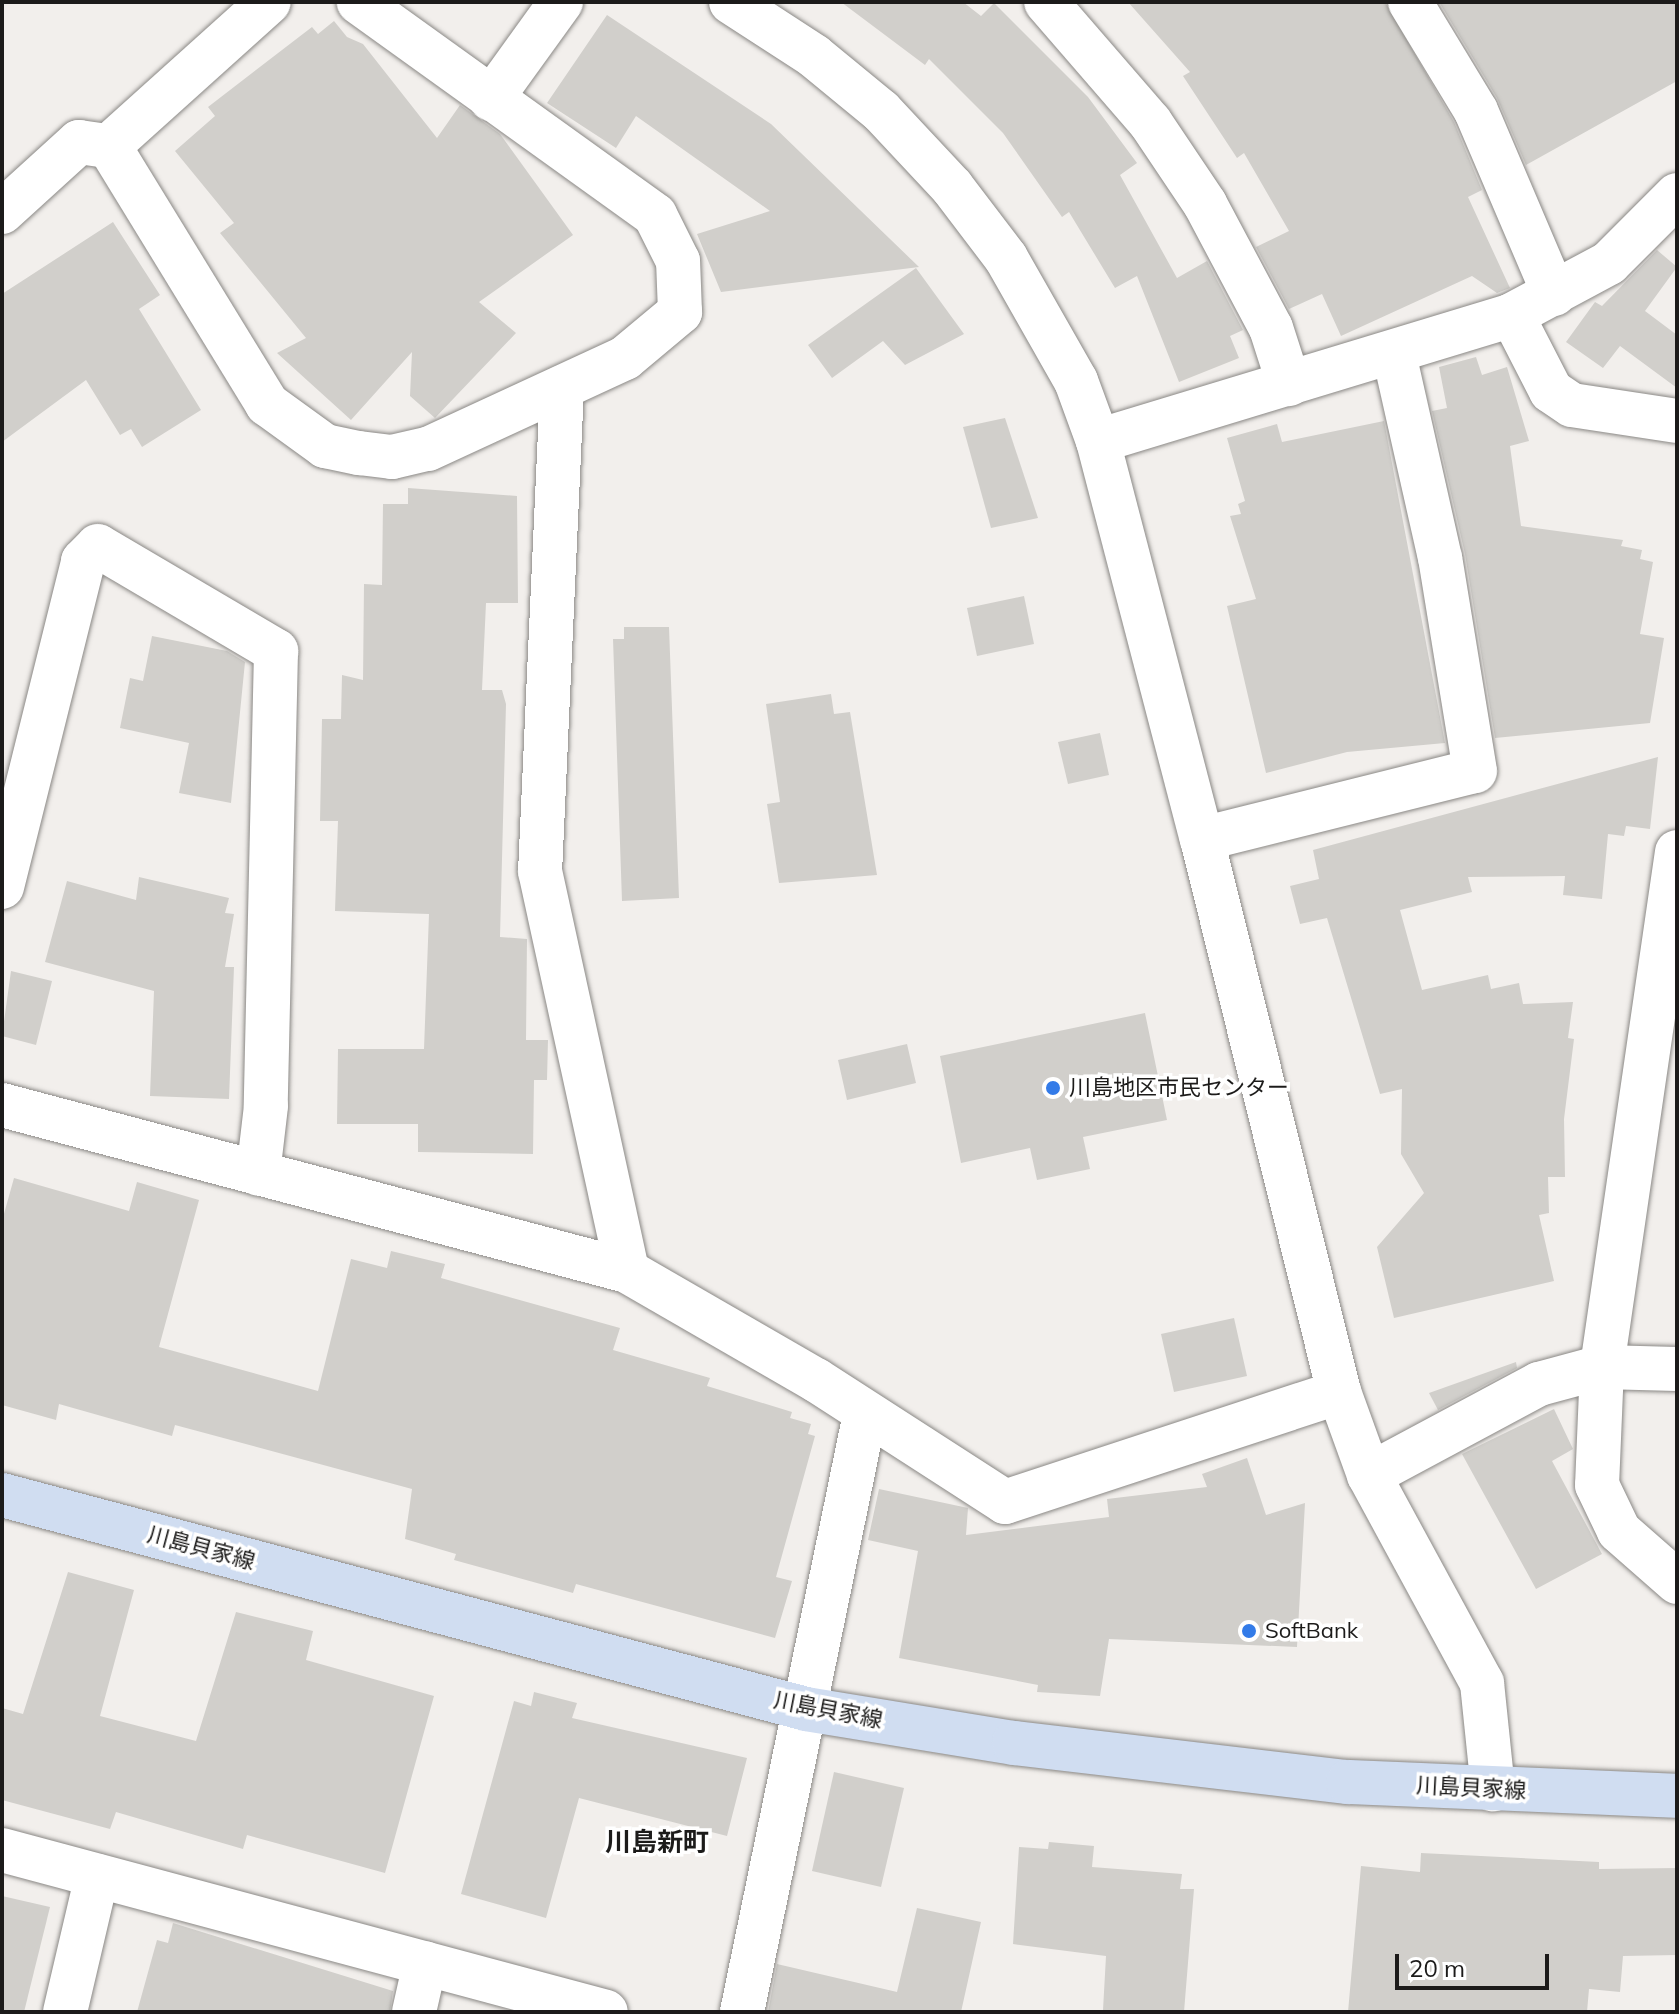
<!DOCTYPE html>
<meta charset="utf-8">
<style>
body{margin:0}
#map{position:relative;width:1679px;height:2014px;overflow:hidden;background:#f2efec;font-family:Mulish,"Noto Sans JP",sans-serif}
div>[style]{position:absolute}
.building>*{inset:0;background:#d1cfcb}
.roads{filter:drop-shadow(0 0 2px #8a8885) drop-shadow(0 0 2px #8a8885)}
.minor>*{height:44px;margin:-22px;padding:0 22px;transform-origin:22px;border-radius:22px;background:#fff}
.tertiary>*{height:44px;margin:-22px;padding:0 22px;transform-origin:22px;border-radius:22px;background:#fff}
.secondary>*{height:44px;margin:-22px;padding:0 22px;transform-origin:22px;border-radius:22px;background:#d0ddf1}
.dots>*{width:22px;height:22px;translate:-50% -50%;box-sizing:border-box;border:4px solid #fff;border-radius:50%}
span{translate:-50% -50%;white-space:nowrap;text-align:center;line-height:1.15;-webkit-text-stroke:7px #fff;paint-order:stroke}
.poi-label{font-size:22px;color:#1c1b1a}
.left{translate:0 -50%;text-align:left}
.street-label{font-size:22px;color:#1c1b1a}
.quarter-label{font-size:26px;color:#1c1b1a;font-weight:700}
.frame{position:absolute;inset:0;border:4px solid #1c1b1a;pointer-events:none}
.scale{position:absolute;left:1395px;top:1954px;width:154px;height:36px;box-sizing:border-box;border:4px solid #1c1b1a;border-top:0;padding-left:10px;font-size:24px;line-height:28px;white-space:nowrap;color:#1c1b1a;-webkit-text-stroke:6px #fff;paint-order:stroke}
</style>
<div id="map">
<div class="building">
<i style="clip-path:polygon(841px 2px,963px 2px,981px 16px,994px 3px,1088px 97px,1137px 163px,1120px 175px,1177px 278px,1207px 261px,1243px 330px,1230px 336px,1239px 358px,1179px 382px,1137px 276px,1115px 288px,1069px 212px,1062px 217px,1003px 133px,929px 59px,925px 65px)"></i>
<i style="clip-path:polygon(1128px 2px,1385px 2px,1454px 122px,1482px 190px,1468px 197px,1510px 288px,1497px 293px,1472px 276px,1341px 336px,1322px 294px,1289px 309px,1256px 247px,1289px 231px,1244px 153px,1237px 158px,1183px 76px,1190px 72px)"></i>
<i style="clip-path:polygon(1439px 2px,1677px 2px,1677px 81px,1526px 165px,1497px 98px)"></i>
<i style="clip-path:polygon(607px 15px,771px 124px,919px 267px,721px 292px,697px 234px,770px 211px,636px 116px,616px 148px,547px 103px)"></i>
<i style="clip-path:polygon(334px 21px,347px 37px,363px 44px,437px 138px,460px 105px,500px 134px,573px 235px,479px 302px,516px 333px,435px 418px,410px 396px,412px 352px,351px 420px,277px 353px,306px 338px,220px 233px,234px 223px,175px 151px,215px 116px,208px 107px,312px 27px,318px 34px)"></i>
<i style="clip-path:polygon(113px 222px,160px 295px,139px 309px,201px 410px,142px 447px,131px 429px,120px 435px,86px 380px,2px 442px,2px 294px)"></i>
<i style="clip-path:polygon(1657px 250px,1677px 267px,1645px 311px,1677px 335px,1677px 388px,1620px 346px,1603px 368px,1566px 342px,1595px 302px,1602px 306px)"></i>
<i style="clip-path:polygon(916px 268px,964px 334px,905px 365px,883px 341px,832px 378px,808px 345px)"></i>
<i style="clip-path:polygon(1476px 357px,1482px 375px,1507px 367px,1529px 441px,1510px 446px,1521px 526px,1623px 540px,1621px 546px,1642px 550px,1640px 559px,1653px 562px,1640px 634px,1664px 638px,1650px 723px,1495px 738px,1465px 554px,1432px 411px,1447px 408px,1439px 367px)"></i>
<i style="clip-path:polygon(1005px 418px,1038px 518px,991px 528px,963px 427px)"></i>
<i style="clip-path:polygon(1384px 421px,1445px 743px,1347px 752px,1266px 773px,1227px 606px,1256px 599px,1230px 516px,1241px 514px,1238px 504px,1245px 501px,1227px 438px,1277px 424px,1282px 442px)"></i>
<i style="clip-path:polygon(408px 488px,517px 496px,518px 603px,486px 603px,482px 690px,502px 690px,506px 704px,500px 937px,527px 939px,526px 1040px,548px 1040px,547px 1080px,534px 1080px,533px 1154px,418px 1152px,418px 1124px,337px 1124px,338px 1049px,424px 1049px,429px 914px,335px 911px,338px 821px,320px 821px,322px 719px,341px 719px,342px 675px,363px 680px,364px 584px,382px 585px,383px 504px,408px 504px)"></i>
<i style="clip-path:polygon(1024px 596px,1034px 644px,977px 656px,967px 608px)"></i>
<i style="clip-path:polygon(624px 627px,669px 627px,679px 898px,622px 901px,613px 639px,624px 639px)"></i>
<i style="clip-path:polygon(152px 636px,227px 651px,245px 662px,231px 803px,179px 793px,189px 743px,120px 728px,130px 678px,143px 681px)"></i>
<i style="clip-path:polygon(831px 694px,834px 714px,850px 712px,877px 875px,779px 883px,767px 804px,780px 802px,766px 704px)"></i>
<i style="clip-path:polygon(1100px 733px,1109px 775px,1068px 784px,1058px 742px)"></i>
<i style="clip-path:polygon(1658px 757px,1650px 829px,1626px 826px,1624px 836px,1608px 834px,1602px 899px,1563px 895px,1565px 876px,1468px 877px,1472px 892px,1400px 910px,1422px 990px,1488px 975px,1491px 989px,1519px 983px,1523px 1004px,1573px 1002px,1568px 1038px,1574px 1039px,1564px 1119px,1565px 1177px,1548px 1177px,1549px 1213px,1539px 1215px,1554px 1281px,1394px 1318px,1377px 1247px,1424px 1193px,1401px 1154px,1402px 1089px,1380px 1094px,1327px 918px,1300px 924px,1290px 886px,1319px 879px,1313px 850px)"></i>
<i style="clip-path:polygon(139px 877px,229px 898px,225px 913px,234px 914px,225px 967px,234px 967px,229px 1099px,150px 1096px,154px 991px,45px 962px,67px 881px,136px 900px)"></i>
<i style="clip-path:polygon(11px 971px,52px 981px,36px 1045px,2px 1036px)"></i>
<i style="clip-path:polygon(1145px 1013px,1167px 1120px,1083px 1137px,1090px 1169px,1037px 1180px,1030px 1148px,961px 1163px,940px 1056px)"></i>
<i style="clip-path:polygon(907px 1044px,916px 1083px,847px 1100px,838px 1060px)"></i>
<i style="clip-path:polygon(14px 1178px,129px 1211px,137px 1182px,199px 1200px,159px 1347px,318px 1391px,351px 1259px,387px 1268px,391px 1251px,445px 1264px,441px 1278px,620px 1328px,613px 1350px,710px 1378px,707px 1386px,792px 1412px,790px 1418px,811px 1424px,808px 1434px,815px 1436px,776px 1577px,792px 1581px,775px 1638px,576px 1584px,573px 1593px,454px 1560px,456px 1554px,405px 1539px,412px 1489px,175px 1425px,172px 1436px,59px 1404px,56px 1420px,2px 1405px,2px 1221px)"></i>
<i style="clip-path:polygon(1234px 1318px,1247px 1376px,1174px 1392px,1161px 1334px)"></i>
<i style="clip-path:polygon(1516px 1362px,1517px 1368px,1438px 1410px,1429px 1393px)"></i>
<i style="clip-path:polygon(1554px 1409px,1573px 1449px,1552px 1461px,1602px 1554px,1536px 1589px,1462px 1454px)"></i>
<i style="clip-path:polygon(1247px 1458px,1266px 1515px,1305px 1503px,1297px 1647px,1109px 1639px,1100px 1696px,1037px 1692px,1038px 1685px,899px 1658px,918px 1551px,868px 1540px,879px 1489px,968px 1508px,966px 1535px,1109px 1517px,1107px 1499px,1207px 1487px,1202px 1474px)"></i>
<i style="clip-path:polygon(68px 1572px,134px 1590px,100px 1716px,196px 1741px,236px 1612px,313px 1631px,306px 1660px,434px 1696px,385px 1873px,247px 1835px,243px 1849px,116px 1812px,110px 1829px,2px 1800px,2px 1708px,23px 1714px)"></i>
<i style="clip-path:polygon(534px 1692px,577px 1703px,572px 1718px,747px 1758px,727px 1836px,579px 1798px,546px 1918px,461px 1894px,514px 1701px,531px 1706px)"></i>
<i style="clip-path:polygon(834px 1772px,904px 1788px,881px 1887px,812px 1871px)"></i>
<i style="clip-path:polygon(1049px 1842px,1094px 1846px,1092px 1867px,1182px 1874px,1180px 1889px,1194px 1889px,1184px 2012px,1103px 2010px,1106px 1956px,1013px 1944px,1019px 1847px,1048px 1849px)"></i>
<i style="clip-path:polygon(1421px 1853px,1599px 1862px,1599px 1869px,1677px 1868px,1677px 1955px,1623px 1956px,1620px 1992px,1589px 1989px,1587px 2012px,1348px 2012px,1361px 1866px,1420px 1872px)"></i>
<i style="clip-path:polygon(2px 1896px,50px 1907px,24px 2012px,2px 2012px)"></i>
<i style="clip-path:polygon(917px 1908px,981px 1922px,961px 2012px,768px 2012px,777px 1964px,897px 1992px)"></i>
<i style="clip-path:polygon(173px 1923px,393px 1991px,390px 2012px,137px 2012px,157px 1940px,168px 1943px)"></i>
</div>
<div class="roads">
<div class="minor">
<i style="left:1046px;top:2px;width:159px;rotate:49.1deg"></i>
<i style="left:1150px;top:122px;width:99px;rotate:56.1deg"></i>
<i style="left:1205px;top:204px;width:140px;rotate:62deg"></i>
<i style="left:1271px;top:328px;width:59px;rotate:72.2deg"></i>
<i style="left:1410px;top:2px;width:127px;rotate:58.8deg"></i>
<i style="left:1476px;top:111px;width:199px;rotate:66.9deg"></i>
<i style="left:491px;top:99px;width:120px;rotate:-54.2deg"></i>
<i style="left:109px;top:146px;width:215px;rotate:-42deg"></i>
<i style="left:2px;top:212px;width:104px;rotate:-42.3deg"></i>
<i style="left:79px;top:142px;width:30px;rotate:8deg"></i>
<i style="left:109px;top:146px;width:303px;rotate:58.5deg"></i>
<i style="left:267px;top:404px;width:72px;rotate:35.9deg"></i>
<i style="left:325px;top:446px;width:35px;rotate:12deg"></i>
<i style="left:359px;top:453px;width:33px;rotate:7deg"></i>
<i style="left:392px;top:457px;width:37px;rotate:-13deg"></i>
<i style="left:428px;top:449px;width:217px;rotate:-24.8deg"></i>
<i style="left:625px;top:358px;width:72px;rotate:-39.9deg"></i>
<i style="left:680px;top:312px;width:51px;rotate:-92.2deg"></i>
<i style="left:678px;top:261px;width:51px;rotate:-116.6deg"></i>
<i style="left:655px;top:215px;width:365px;rotate:-144.3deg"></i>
<i style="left:1512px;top:315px;width:85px;rotate:62.8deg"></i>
<i style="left:1551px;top:391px;width:25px;rotate:34deg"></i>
<i style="left:1572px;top:405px;width:106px;rotate:8.7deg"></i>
<i style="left:562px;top:388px;width:484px;rotate:92.6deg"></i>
<i style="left:540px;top:871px;width:409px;rotate:77.7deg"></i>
<i style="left:1098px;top:441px;width:433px;rotate:-16.9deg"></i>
<i style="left:1512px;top:315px;width:110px;rotate:-28.2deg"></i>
<i style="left:1609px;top:263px;width:96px;rotate:-45deg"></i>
<i style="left:1202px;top:839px;width:281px;rotate:-14deg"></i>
<i style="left:1475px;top:771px;width:216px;rotate:-99.3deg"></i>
<i style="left:1440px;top:558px;width:209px;rotate:-102.7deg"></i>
<i style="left:1677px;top:852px;width:520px;rotate:98.29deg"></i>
<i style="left:1602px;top:1367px;width:118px;rotate:92.4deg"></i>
<i style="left:1597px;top:1485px;width:51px;rotate:64.4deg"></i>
<i style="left:1619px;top:1531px;width:77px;rotate:41.3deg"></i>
<i style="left:2px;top:887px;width:336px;rotate:-76deg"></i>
<i style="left:83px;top:561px;width:21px;rotate:-45deg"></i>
<i style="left:98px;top:546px;width:207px;rotate:30.5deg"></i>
<i style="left:276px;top:651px;width:455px;rotate:91.3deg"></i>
<i style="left:266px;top:1106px;width:68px;rotate:96.7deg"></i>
<i style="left:2px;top:1105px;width:647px;rotate:14.87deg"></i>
<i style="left:627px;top:1271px;width:218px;rotate:30deg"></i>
<i style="left:816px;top:1380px;width:225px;rotate:32.8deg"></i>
<i style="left:1005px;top:1502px;width:352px;rotate:-18.2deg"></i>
<i style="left:1369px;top:1475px;width:193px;rotate:-28.2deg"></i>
<i style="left:1539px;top:1384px;width:65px;rotate:-15.1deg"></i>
<i style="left:1602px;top:1367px;width:75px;rotate:1.5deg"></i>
<i style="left:2px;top:1850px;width:625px;rotate:15.01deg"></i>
<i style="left:65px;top:2012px;width:140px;rotate:-76.8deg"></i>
<i style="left:414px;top:2012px;width:50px;rotate:-77.3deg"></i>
<i style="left:742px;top:2012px;width:611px;rotate:-78.38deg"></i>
</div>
<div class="tertiary">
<i style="left:731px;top:2px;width:99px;rotate:33deg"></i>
<i style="left:814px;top:56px;width:87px;rotate:39.4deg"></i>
<i style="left:881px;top:111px;width:104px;rotate:46.9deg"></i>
<i style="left:952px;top:187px;width:89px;rotate:52.7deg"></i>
<i style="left:1006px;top:258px;width:142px;rotate:60.4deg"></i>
<i style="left:1076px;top:381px;width:64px;rotate:69.9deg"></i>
<i style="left:1098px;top:441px;width:411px;rotate:75.4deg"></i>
<i style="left:1202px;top:839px;width:570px;rotate:76.09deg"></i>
<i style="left:1339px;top:1392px;width:88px;rotate:70.1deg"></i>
<i style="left:1369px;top:1475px;width:237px;rotate:61.5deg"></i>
<i style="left:1482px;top:1683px;width:107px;rotate:84.1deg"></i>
</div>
<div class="secondary">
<i style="left:2px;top:1495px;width:832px;rotate:14.9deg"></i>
<i style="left:806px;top:1709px;width:211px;rotate:9.3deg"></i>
<i style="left:1014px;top:1743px;width:336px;rotate:6.7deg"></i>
<i style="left:1348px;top:1782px;width:329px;rotate:2.4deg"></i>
</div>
</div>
<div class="dots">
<i style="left:1053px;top:1088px;background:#337be8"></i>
<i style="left:1249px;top:1631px;background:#337be8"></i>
</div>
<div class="poi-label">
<span class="left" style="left:1069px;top:1088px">川島地区市民センター</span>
<span class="left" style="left:1265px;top:1631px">SoftBank</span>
</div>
<div class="street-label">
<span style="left:201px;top:1548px;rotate:15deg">川島貝家線</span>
<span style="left:828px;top:1710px;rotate:11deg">川島貝家線</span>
<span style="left:1471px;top:1788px;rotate:3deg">川島貝家線</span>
</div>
<div class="quarter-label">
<span style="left:657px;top:1842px">川島新町</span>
</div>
<div class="frame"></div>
<div class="scale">20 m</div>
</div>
